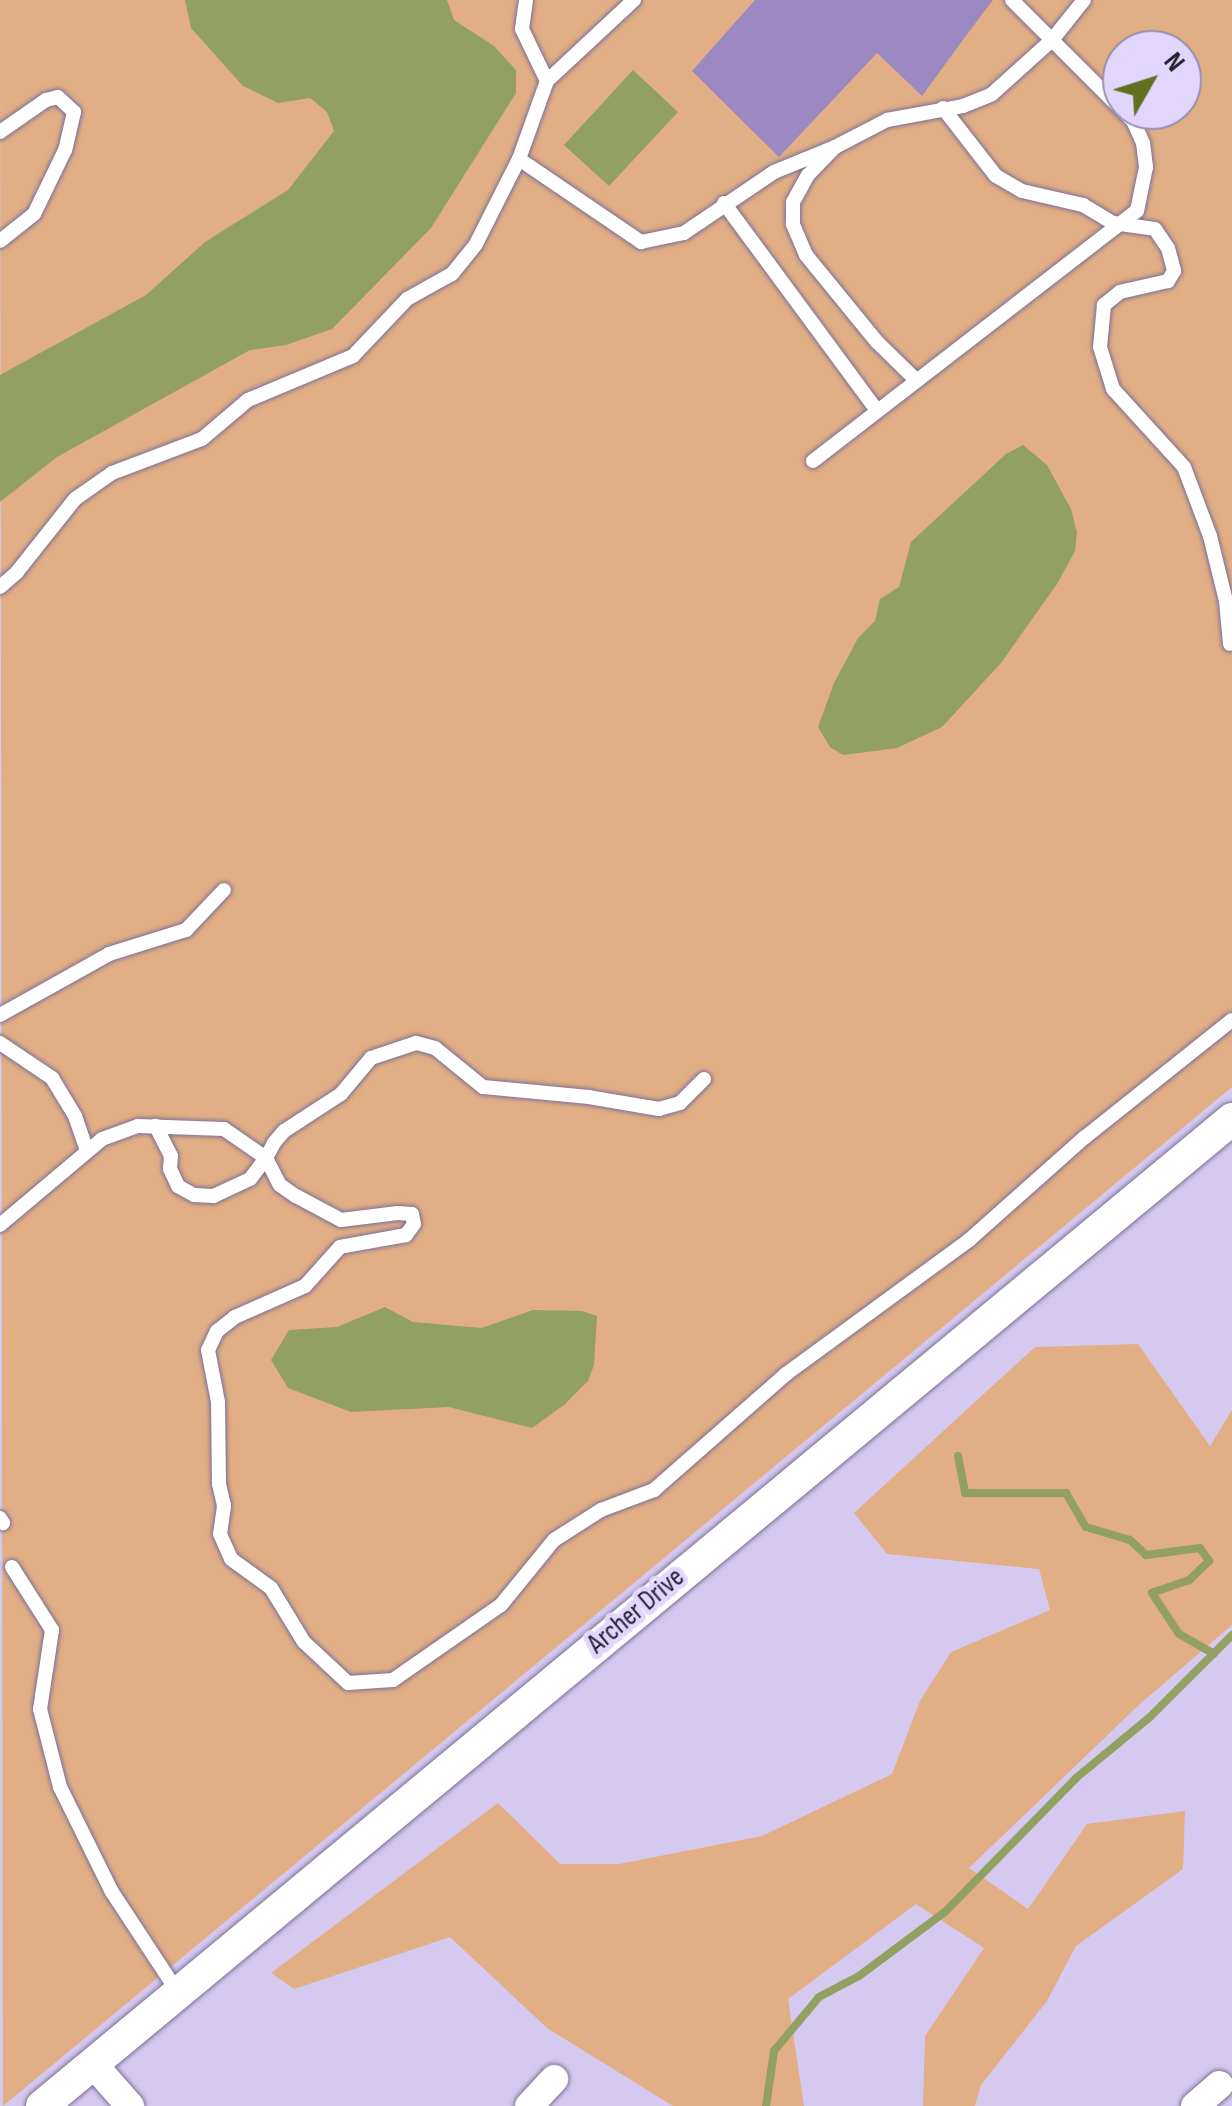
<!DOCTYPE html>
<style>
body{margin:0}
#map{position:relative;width:1232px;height:2106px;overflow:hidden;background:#d5c9f0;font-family:"Sofia Sans Condensed",sans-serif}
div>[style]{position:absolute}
.green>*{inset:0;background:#e2ae85}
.water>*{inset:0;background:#92a061}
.shadow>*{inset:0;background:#0003}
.stream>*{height:8px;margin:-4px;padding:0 4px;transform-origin:4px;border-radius:4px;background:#92a061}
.building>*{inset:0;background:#9c89c3}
.roads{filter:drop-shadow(0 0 2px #7b7093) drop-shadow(0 0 2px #7b7093)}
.service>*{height:14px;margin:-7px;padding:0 7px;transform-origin:7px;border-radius:7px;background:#fff}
.minor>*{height:28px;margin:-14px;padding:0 14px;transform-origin:14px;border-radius:14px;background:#fff}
.tertiary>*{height:32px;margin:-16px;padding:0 16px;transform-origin:16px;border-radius:16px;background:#fff}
span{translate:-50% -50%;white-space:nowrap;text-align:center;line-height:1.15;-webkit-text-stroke:10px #e2d6fe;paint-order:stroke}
.street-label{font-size:28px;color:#262230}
.north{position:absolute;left:1102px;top:30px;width:100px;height:100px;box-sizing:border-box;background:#e2d6fe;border:2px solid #978eac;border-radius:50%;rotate:51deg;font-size:28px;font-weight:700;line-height:40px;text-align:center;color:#262230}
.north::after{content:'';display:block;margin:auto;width:35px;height:45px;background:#61711d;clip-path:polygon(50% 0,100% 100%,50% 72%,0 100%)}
</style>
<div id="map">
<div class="green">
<i style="clip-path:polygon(evenodd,0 0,1232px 0,1232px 1087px,3px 2106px,0 0,1122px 50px,1182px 50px,1182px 110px,1122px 110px,1122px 50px)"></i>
<i style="clip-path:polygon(1138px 1344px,1210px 1446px,1232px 1410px,1232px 1625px,1141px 1703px,969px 1868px,1028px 1909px,1087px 1824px,1185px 1811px,1183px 1869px,1076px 1946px,1047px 2001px,981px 2085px,975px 2106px,923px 2106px,925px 2036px,984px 1948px,916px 1904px,788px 1999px,804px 2106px,673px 2106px,547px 2028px,450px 1937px,294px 1989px,271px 1973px,498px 1803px,560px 1864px,619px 1864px,762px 1836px,892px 1774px,920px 1701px,951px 1652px,1050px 1610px,1039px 1569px,887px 1554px,854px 1513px,1035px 1347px)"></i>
</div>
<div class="water">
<i style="clip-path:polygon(185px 0,447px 0,454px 20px,494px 46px,516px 70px,516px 93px,431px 228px,332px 329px,286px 345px,250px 350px,57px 457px,0 502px,0 375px,146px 295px,205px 242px,288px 190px,334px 131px,327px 112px,310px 98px,278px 103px,243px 86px,191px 28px)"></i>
<i style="clip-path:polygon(633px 70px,678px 112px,609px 186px,564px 145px)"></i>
<i style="clip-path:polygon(1023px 445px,1047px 465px,1071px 509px,1077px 533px,1075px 551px,1057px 584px,1001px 663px,942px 727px,897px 748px,843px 755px,830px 747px,818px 727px,834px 683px,858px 638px,875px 621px,880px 599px,899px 587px,911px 542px,1006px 454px)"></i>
<i style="clip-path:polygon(385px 1307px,413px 1322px,482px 1328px,533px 1310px,582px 1311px,597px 1316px,594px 1365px,588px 1381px,564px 1405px,532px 1428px,449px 1407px,351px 1412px,288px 1388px,271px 1360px,289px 1330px,337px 1327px)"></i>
</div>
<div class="shadow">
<i style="clip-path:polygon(758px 0,993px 0,922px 93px,878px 50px)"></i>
</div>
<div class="stream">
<i style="left:958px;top:1456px;width:38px;rotate:79deg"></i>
<i style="left:965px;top:1493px;width:101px"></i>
<i style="left:1066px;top:1493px;width:39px;rotate:60deg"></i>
<i style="left:1086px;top:1527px;width:46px;rotate:16.5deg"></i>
<i style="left:1130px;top:1540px;width:22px;rotate:43deg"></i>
<i style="left:1146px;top:1555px;width:54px;rotate:-7.4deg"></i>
<i style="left:1200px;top:1548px;width:16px;rotate:55deg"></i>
<i style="left:1209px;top:1561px;width:28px;rotate:136deg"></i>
<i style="left:1189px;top:1580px;width:39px;rotate:161deg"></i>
<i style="left:1152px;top:1593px;width:49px;rotate:56.6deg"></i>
<i style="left:1179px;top:1634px;width:40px;rotate:29.7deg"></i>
<i style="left:766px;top:2106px;width:56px;rotate:-81.7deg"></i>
<i style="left:774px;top:2051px;width:70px;rotate:-50.2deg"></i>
<i style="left:819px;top:1997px;width:45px;rotate:-27.7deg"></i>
<i style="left:859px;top:1976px;width:107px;rotate:-36.7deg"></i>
<i style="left:945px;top:1912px;width:187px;rotate:-45.6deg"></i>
<i style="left:1076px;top:1778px;width:96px;rotate:-39.5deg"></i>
<i style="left:1150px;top:1717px;width:116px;rotate:-45deg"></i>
</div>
<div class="building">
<i style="clip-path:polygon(755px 0,992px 0,922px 96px,877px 53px,779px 157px,692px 71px)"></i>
</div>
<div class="roads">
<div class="service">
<i style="left:547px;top:81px;width:119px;rotate:-43deg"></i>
<i style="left:943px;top:108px;width:86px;rotate:52.1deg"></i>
<i style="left:996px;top:176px;width:30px;rotate:30deg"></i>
<i style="left:1022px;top:191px;width:63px;rotate:12.9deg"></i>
<i style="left:1083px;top:205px;width:35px;rotate:31deg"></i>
<i style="left:1113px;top:223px;width:42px;rotate:8.1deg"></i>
<i style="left:1155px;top:229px;width:23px;rotate:56deg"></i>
<i style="left:1168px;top:248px;width:24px;rotate:75deg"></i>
<i style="left:1174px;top:271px;width:12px;rotate:121deg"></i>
<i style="left:1168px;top:281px;width:49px;rotate:167.1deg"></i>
<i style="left:1120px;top:292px;width:21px;rotate:141deg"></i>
<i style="left:1104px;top:305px;width:42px;rotate:95.4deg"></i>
<i style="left:1100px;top:347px;width:44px;rotate:72.8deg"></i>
<i style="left:1113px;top:389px;width:105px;rotate:47.7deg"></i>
<i style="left:1184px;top:467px;width:74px;rotate:69.4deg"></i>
<i style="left:1210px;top:536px;width:67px;rotate:76.2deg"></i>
<i style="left:1226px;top:601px;width:43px;rotate:84.7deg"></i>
<i style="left:0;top:132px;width:56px;rotate:-34.8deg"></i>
<i style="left:46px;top:100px;width:12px;rotate:-14deg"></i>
<i style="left:58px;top:97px;width:22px;rotate:43deg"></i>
<i style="left:74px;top:112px;width:39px;rotate:103deg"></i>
<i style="left:65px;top:150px;width:71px;rotate:115.8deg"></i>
<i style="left:34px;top:214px;width:43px;rotate:141.5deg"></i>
<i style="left:519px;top:159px;width:83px;rotate:-70.3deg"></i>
<i style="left:547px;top:81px;width:58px;rotate:-115.7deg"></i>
<i style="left:522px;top:29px;width:29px;rotate:-82deg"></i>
<i style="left:724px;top:203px;width:256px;rotate:53.6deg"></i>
<i style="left:916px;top:380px;width:54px;rotate:-135.7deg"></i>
<i style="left:877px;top:342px;width:112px;rotate:-129.2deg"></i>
<i style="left:806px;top:255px;width:34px;rotate:-113deg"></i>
<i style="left:793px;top:224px;width:22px;rotate:-90deg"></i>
<i style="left:793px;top:202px;width:31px;rotate:-61deg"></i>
<i style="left:808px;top:175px;width:39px;rotate:-46deg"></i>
<i style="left:835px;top:147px;width:59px;rotate:-27.4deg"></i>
<i style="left:887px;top:120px;width:77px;rotate:-10.4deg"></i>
<i style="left:963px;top:106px;width:31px;rotate:-22deg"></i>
<i style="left:992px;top:94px;width:81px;rotate:-42deg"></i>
<i style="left:1052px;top:40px;width:51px;rotate:-51.3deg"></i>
<i style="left:813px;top:461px;width:409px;rotate:-37.7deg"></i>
<i style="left:1137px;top:211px;width:45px;rotate:-78.4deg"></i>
<i style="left:1146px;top:167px;width:24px;rotate:-97deg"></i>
<i style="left:1143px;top:143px;width:24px;rotate:-114deg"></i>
<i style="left:1133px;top:121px;width:171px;rotate:-135deg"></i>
<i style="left:0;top:587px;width:23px;rotate:-41deg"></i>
<i style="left:17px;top:572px;width:93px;rotate:-51.5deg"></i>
<i style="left:75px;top:499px;width:45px;rotate:-35.1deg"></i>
<i style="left:112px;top:473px;width:96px;rotate:-20.7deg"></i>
<i style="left:202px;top:439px;width:60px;rotate:-40.3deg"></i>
<i style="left:248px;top:400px;width:114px;rotate:-22.7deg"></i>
<i style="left:353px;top:356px;width:79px;rotate:-46.5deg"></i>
<i style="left:407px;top:299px;width:51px;rotate:-29.1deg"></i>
<i style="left:452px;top:274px;width:38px;rotate:-51deg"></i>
<i style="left:476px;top:244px;width:95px;rotate:-63.2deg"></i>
<i style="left:519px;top:159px;width:148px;rotate:34.2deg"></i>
<i style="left:641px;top:242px;width:44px;rotate:-11.8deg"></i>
<i style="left:684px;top:233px;width:109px;rotate:-34.1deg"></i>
<i style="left:774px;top:172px;width:66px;rotate:-22.3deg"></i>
<i style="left:0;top:1015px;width:125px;rotate:-29.2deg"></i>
<i style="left:109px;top:954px;width:81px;rotate:-17.3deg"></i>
<i style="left:186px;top:930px;width:55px;rotate:-46.5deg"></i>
<i style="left:0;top:1043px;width:63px;rotate:33.9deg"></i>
<i style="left:52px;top:1078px;width:44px;rotate:58.8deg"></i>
<i style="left:75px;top:1116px;width:37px;rotate:71deg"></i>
<i style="left:704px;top:1079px;width:34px;rotate:135deg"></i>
<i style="left:680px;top:1103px;width:22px;rotate:164deg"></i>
<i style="left:659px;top:1109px;width:71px;rotate:-170.3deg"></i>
<i style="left:589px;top:1097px;width:106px;rotate:-174.6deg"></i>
<i style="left:483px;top:1087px;width:62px;rotate:-140.9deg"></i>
<i style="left:435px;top:1048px;width:20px;rotate:-165deg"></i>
<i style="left:416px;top:1043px;width:47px;rotate:161.6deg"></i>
<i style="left:371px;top:1058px;width:47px;rotate:129.8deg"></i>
<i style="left:341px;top:1094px;width:68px;rotate:147deg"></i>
<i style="left:284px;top:1131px;width:16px;rotate:130deg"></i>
<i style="left:274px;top:1143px;width:17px;rotate:118deg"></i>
<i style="left:266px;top:1158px;width:30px;rotate:63deg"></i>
<i style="left:280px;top:1185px;width:19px;rotate:35deg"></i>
<i style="left:296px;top:1196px;width:51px;rotate:28.1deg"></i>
<i style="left:341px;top:1220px;width:57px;rotate:-7deg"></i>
<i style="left:398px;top:1213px;width:14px;rotate:4deg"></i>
<i style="left:412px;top:1214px;width:10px;rotate:79deg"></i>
<i style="left:414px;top:1224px;width:14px;rotate:126deg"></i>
<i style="left:406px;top:1235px;width:67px;rotate:169.7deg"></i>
<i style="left:340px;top:1247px;width:52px;rotate:131.9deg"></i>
<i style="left:305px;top:1286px;width:77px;rotate:156.1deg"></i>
<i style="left:235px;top:1317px;width:23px;rotate:142deg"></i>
<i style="left:217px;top:1331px;width:21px;rotate:115deg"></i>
<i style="left:208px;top:1350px;width:53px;rotate:79.1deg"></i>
<i style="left:218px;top:1402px;width:82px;rotate:89.3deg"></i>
<i style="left:219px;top:1484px;width:23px;rotate:77deg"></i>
<i style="left:224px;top:1506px;width:28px;rotate:98deg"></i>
<i style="left:220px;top:1534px;width:27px;rotate:66deg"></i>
<i style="left:231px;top:1559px;width:49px;rotate:35.9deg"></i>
<i style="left:271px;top:1588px;width:63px;rotate:58.6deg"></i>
<i style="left:304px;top:1642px;width:60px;rotate:43deg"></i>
<i style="left:348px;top:1683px;width:45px;rotate:-3.8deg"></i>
<i style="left:393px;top:1680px;width:131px;rotate:-34.8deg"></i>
<i style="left:501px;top:1605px;width:84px;rotate:-50.8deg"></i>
<i style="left:554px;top:1540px;width:56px;rotate:-32.6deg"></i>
<i style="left:601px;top:1510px;width:57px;rotate:-20.7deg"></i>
<i style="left:654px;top:1490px;width:176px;rotate:-41.3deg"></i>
<i style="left:786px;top:1374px;width:227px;rotate:-36.2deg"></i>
<i style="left:969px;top:1240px;width:154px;rotate:-41.6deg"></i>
<i style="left:1084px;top:1138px;width:189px;rotate:-38.6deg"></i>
<i style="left:0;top:1225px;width:133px;rotate:-40.1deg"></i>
<i style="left:102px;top:1139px;width:38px;rotate:-20deg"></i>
<i style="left:138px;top:1126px;width:86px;rotate:2deg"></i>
<i style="left:224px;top:1129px;width:51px;rotate:34.6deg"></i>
<i style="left:266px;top:1158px;width:26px;rotate:127deg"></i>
<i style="left:250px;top:1179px;width:40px;rotate:155deg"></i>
<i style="left:214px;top:1196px;width:20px;rotate:-177deg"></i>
<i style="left:194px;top:1195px;width:18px;rotate:-151deg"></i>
<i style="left:178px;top:1186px;width:19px;rotate:-115deg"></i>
<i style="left:170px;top:1169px;width:13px;rotate:-86deg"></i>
<i style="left:171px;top:1156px;width:34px;rotate:-117deg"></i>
<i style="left:0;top:1518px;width:6px;rotate:59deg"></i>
<i style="left:12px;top:1567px;width:75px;rotate:57.6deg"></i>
<i style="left:52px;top:1630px;width:80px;rotate:98.6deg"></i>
<i style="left:40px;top:1709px;width:81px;rotate:75.6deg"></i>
<i style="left:60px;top:1787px;width:117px;rotate:63.7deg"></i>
<i style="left:112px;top:1892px;width:118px;rotate:56.7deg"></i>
</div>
<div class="minor">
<i style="left:93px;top:2064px;width:56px;rotate:48.6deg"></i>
<i style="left:529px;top:2106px;width:37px;rotate:-47deg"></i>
<i style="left:1195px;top:2106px;width:32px;rotate:-41deg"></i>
</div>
<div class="tertiary">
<i style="left:42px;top:2106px;width:1546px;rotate:-39.67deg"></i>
</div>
</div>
<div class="street-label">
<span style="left:636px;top:1611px;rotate:-40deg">Archer Drive</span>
</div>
<div class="north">N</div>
</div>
